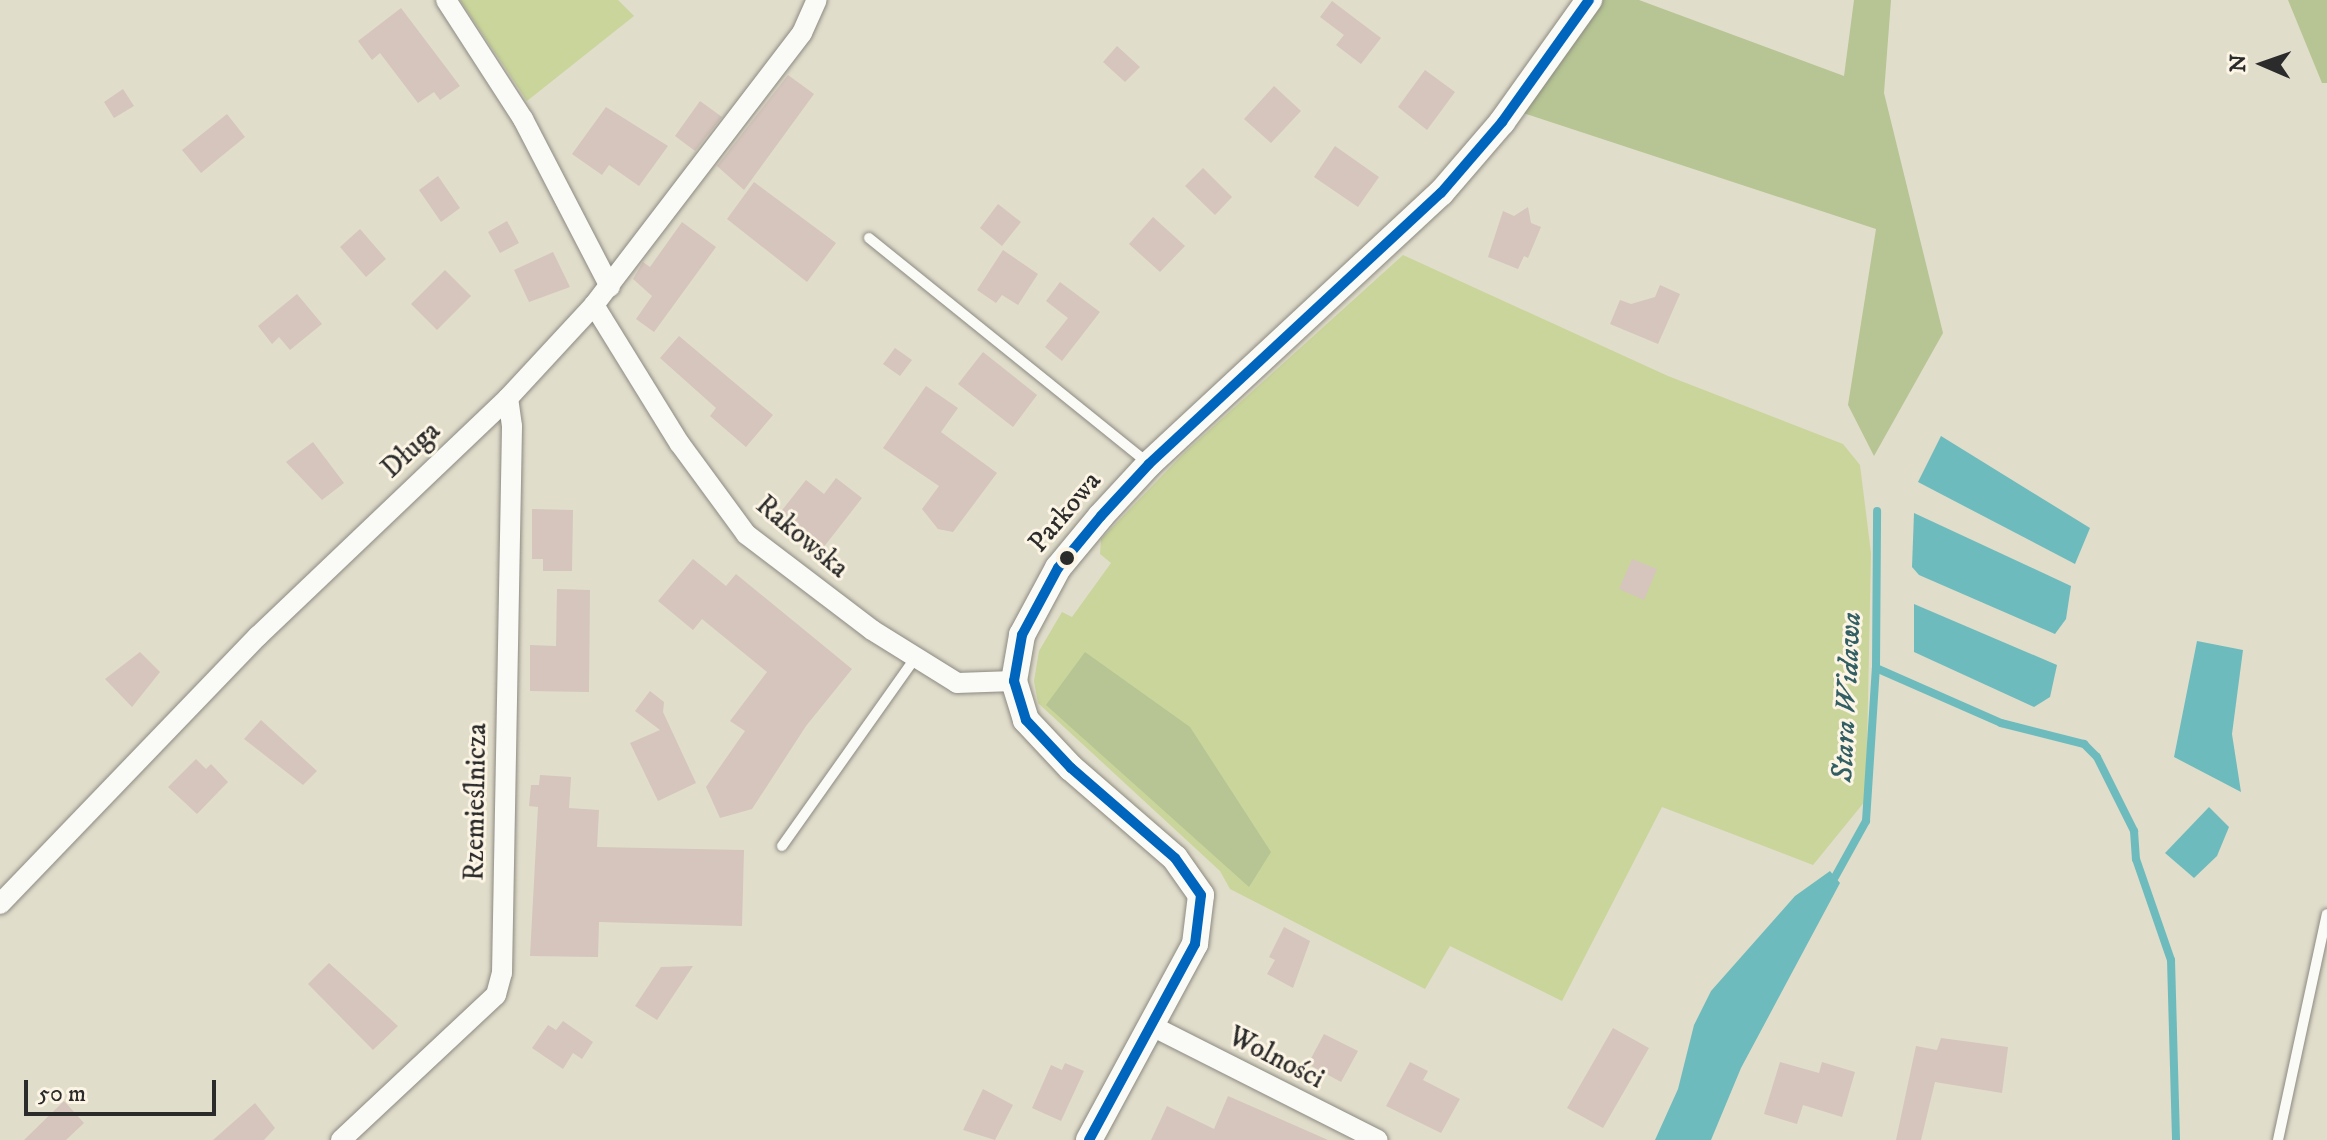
<!DOCTYPE html>
<meta charset="utf-8">
<style>
body{margin:0}
#map{position:relative;width:2327px;height:1140px;overflow:hidden;background:#e1ddcb;font-family:"IM FELL DW Pica",serif}
div>[style]{position:absolute}
.green>*{inset:0;background:#cad59b}
.forest>*{inset:0;background:#b6c593}
.water>*{inset:0;background:#6ebbbd}
.stream>*{height:8px;margin:-4px;padding:0 4px;transform-origin:4px;border-radius:4px;background:#6ebbbd}
.building>*{inset:0;background:#d5c5bc}
.roads{filter:drop-shadow(0 0 2px #8c8a81) drop-shadow(0 0 2px #8c8a81)}
.service>*{height:10px;margin:-5px;padding:0 5px;transform-origin:5px;border-radius:5px;background:#fafaf7}
.minor>*{height:20px;margin:-10px;padding:0 10px;transform-origin:10px;border-radius:10px;background:#fafaf7}
.tertiary>*{height:26px;margin:-13px;padding:0 13px;transform-origin:13px;border-radius:13px;background:#fafaf7}
.bus-1>*{height:10px;margin:-5px;padding:0 5px;transform-origin:5px;border-radius:5px;background:#0065bd}
.dots>*{width:22px;height:22px;translate:-50% -50%;box-sizing:border-box;border:4px solid #fcf5e5;border-radius:50%}
span{translate:-50% -50%;white-space:nowrap;text-align:center;line-height:1.15;-webkit-text-stroke:6px #fcf5e5;paint-order:stroke}
.street-label{font-size:28px;color:#2b2b2b}
.water-label{font-size:30px;color:#325f63;font-style:italic}
.north{position:absolute;left:2223px;top:24px;width:80px;height:80px;-webkit-text-stroke:6px #fcf5e5;paint-order:stroke;rotate:272deg;font-size:22px;font-weight:700;line-height:32px;text-align:center;color:#2b2b2b}
.north::after{content:'';display:block;margin:auto;width:28px;height:36px;background:#2b2b2b;clip-path:polygon(50% 0,100% 100%,50% 72%,0 100%)}
.scale{position:absolute;left:24px;top:1080px;width:192px;height:36px;box-sizing:border-box;border:4px solid #2b2b2b;border-top:0;padding-left:10px;font-size:24px;line-height:28px;white-space:nowrap;color:#2b2b2b;-webkit-text-stroke:6px #fcf5e5;paint-order:stroke}
</style>
<div id="map">
<div class="green">
<i style="clip-path:polygon(460px 0,618px 0,634px 16px,527px 101px)"></i>
<i style="clip-path:polygon(1403px 255px,1668px 376px,1843px 444px,1860px 465px,1871px 553px,1866px 800px,1813px 865px,1662px 807px,1562px 1001px,1450px 946px,1425px 989px,1230px 889px,1220px 871px,1038px 703px,1034px 681px,1039px 651px,1062px 612px,1072px 617px,1111px 563px,1100px 554px,1101px 539px,1184px 453px)"></i>
</div>
<div class="forest">
<i style="clip-path:polygon(1602px 0,1639px 0,1844px 76px,1854px 0,1891px 0,1884px 93px,1943px 333px,1874px 456px,1848px 405px,1876px 229px,1523px 113px)"></i>
<i style="clip-path:polygon(2288px 0,2327px 0,2327px 83px,2322px 83px)"></i>
<i style="clip-path:polygon(1085px 652px,1190px 727px,1271px 852px,1249px 887px,1046px 705px)"></i>
</div>
<div class="water">
<i style="clip-path:polygon(1941px 436px,2090px 528px,2075px 564px,1918px 482px)"></i>
<i style="clip-path:polygon(1914px 513px,2071px 586px,2066px 619px,2055px 634px,1919px 575px,1912px 567px)"></i>
<i style="clip-path:polygon(1914px 604px,2057px 665px,2050px 697px,2034px 707px,1914px 652px)"></i>
<i style="clip-path:polygon(2197px 641px,2243px 650px,2232px 734px,2241px 792px,2174px 757px)"></i>
<i style="clip-path:polygon(2209px 807px,2229px 827px,2217px 856px,2194px 878px,2165px 853px)"></i>
<i style="clip-path:polygon(1830px 871px,1840px 883px,1741px 1068px,1711px 1140px,1655px 1140px,1678px 1089px,1694px 1025px,1711px 991px,1795px 896px)"></i>
</div>
<div class="stream">
<i style="left:1876px;top:668px;width:137px;rotate:23.7deg"></i>
<i style="left:2001px;top:723px;width:86px;rotate:14.2deg"></i>
<i style="left:2084px;top:744px;width:18px;rotate:45deg"></i>
<i style="left:2097px;top:757px;width:83px;rotate:63.4deg"></i>
<i style="left:2134px;top:831px;width:28px;rotate:86deg"></i>
<i style="left:2136px;top:859px;width:107px;rotate:70.9deg"></i>
<i style="left:2171px;top:960px;width:180px;rotate:88.4deg"></i>
<i style="left:1835px;top:877px;width:64px;rotate:-61deg"></i>
<i style="left:1866px;top:821px;width:153px;rotate:-86.3deg"></i>
<i style="left:1876px;top:668px;width:157px;rotate:-89.6deg"></i>
</div>
<div class="building">
<i style="clip-path:polygon(1332px 1px,1381px 38px,1361px 64px,1336px 45px,1344px 35px,1320px 17px)"></i>
<i style="clip-path:polygon(401px 8px,460px 86px,440px 100px,434px 92px,418px 103px,380px 53px,372px 60px,358px 41px)"></i>
<i style="clip-path:polygon(1117px 46px,1140px 67px,1125px 82px,1103px 62px)"></i>
<i style="clip-path:polygon(1425px 70px,1455px 92px,1427px 130px,1398px 107px)"></i>
<i style="clip-path:polygon(788px 75px,814px 94px,744px 190px,717px 166px)"></i>
<i style="clip-path:polygon(1274px 86px,1301px 111px,1271px 143px,1244px 119px)"></i>
<i style="clip-path:polygon(123px 89px,134px 106px,114px 118px,104px 102px)"></i>
<i style="clip-path:polygon(700px 101px,722px 117px,695px 151px,675px 136px)"></i>
<i style="clip-path:polygon(606px 107px,668px 146px,639px 186px,609px 165px,602px 175px,572px 154px)"></i>
<i style="clip-path:polygon(227px 114px,245px 137px,201px 173px,182px 150px)"></i>
<i style="clip-path:polygon(1335px 146px,1379px 177px,1358px 207px,1314px 177px)"></i>
<i style="clip-path:polygon(1203px 168px,1232px 197px,1215px 215px,1185px 186px)"></i>
<i style="clip-path:polygon(438px 176px,460px 208px,441px 222px,419px 190px)"></i>
<i style="clip-path:polygon(754px 182px,836px 243px,807px 282px,727px 219px)"></i>
<i style="clip-path:polygon(998px 204px,1021px 222px,1002px 246px,980px 228px)"></i>
<i style="clip-path:polygon(1528px 207px,1531px 223px,1541px 227px,1528px 258px,1524px 256px,1518px 269px,1488px 257px,1503px 211px,1514px 216px)"></i>
<i style="clip-path:polygon(1153px 217px,1185px 246px,1160px 272px,1129px 244px)"></i>
<i style="clip-path:polygon(507px 221px,519px 243px,500px 253px,488px 232px)"></i>
<i style="clip-path:polygon(682px 222px,716px 247px,654px 332px,636px 319px,652px 296px,633px 279px,643px 262px,650px 267px)"></i>
<i style="clip-path:polygon(360px 229px,386px 259px,366px 277px,340px 247px)"></i>
<i style="clip-path:polygon(1003px 250px,1038px 274px,1018px 305px,1002px 295px,996px 303px,977px 290px)"></i>
<i style="clip-path:polygon(553px 252px,570px 287px,529px 302px,514px 270px)"></i>
<i style="clip-path:polygon(445px 270px,471px 296px,437px 330px,411px 304px)"></i>
<i style="clip-path:polygon(1060px 282px,1100px 312px,1062px 361px,1045px 347px,1068px 318px,1046px 301px)"></i>
<i style="clip-path:polygon(1660px 285px,1680px 294px,1658px 344px,1610px 324px,1620px 300px,1631px 304px,1655px 297px)"></i>
<i style="clip-path:polygon(297px 294px,322px 324px,290px 350px,279px 337px,272px 344px,258px 326px)"></i>
<i style="clip-path:polygon(679px 336px,773px 415px,746px 447px,710px 416px,716px 408px,660px 358px)"></i>
<i style="clip-path:polygon(895px 348px,912px 360px,900px 376px,883px 364px)"></i>
<i style="clip-path:polygon(983px 352px,1037px 395px,1013px 427px,958px 384px)"></i>
<i style="clip-path:polygon(926px 386px,958px 408px,941px 432px,997px 473px,953px 532px,938px 529px,922px 509px,939px 486px,883px 448px)"></i>
<i style="clip-path:polygon(313px 442px,344px 483px,322px 500px,286px 462px)"></i>
<i style="clip-path:polygon(836px 478px,862px 498px,823px 548px,779px 514px,806px 480px,824px 494px)"></i>
<i style="clip-path:polygon(532px 509px,573px 510px,572px 571px,543px 571px,543px 559px,532px 559px)"></i>
<i style="clip-path:polygon(693px 559px,726px 586px,736px 574px,852px 669px,806px 726px,752px 809px,720px 818px,706px 787px,745px 731px,730px 721px,767px 672px,702px 619px,693px 630px,658px 601px)"></i>
<i style="clip-path:polygon(1632px 559px,1657px 569px,1644px 600px,1619px 589px)"></i>
<i style="clip-path:polygon(557px 589px,590px 590px,589px 692px,530px 691px,530px 645px,556px 646px)"></i>
<i style="clip-path:polygon(140px 652px,160px 672px,132px 707px,105px 679px)"></i>
<i style="clip-path:polygon(650px 691px,664px 702px,663px 712px,696px 783px,658px 801px,630px 743px,660px 730px,635px 711px)"></i>
<i style="clip-path:polygon(261px 720px,317px 771px,303px 785px,244px 739px)"></i>
<i style="clip-path:polygon(196px 759px,206px 769px,211px 764px,228px 782px,197px 814px,168px 787px)"></i>
<i style="clip-path:polygon(540px 775px,571px 777px,569px 808px,599px 810px,597px 847px,744px 850px,742px 926px,599px 922px,598px 957px,530px 956px,538px 807px,529px 806px,531px 785px,539px 785px)"></i>
<i style="clip-path:polygon(1284px 927px,1310px 941px,1293px 988px,1267px 974px,1275px 960px,1269px 957px)"></i>
<i style="clip-path:polygon(329px 963px,398px 1026px,373px 1050px,308px 984px)"></i>
<i style="clip-path:polygon(693px 966px,657px 1020px,635px 1006px,661px 967px)"></i>
<i style="clip-path:polygon(563px 1021px,593px 1042px,582px 1059px,573px 1053px,563px 1069px,532px 1048px,548px 1025px,556px 1030px)"></i>
<i style="clip-path:polygon(1613px 1028px,1649px 1048px,1603px 1128px,1567px 1108px)"></i>
<i style="clip-path:polygon(1324px 1034px,1358px 1051px,1341px 1082px,1308px 1064px)"></i>
<i style="clip-path:polygon(1941px 1038px,2008px 1047px,2002px 1093px,1935px 1082px,1921px 1140px,1896px 1140px,1916px 1046px,1937px 1050px)"></i>
<i style="clip-path:polygon(1410px 1062px,1428px 1071px,1423px 1080px,1460px 1099px,1441px 1133px,1386px 1106px)"></i>
<i style="clip-path:polygon(1780px 1062px,1819px 1073px,1822px 1062px,1855px 1072px,1842px 1117px,1803px 1105px,1797px 1124px,1764px 1114px)"></i>
<i style="clip-path:polygon(1065px 1063px,1084px 1071px,1061px 1121px,1032px 1108px,1051px 1065px,1062px 1070px)"></i>
<i style="clip-path:polygon(983px 1089px,1013px 1105px,995px 1140px,963px 1130px)"></i>
<i style="clip-path:polygon(1228px 1096px,1328px 1140px,1151px 1140px,1167px 1106px,1214px 1129px)"></i>
<i style="clip-path:polygon(64px 1101px,84px 1123px,66px 1140px,24px 1140px)"></i>
<i style="clip-path:polygon(255px 1103px,275px 1128px,264px 1140px,213px 1140px)"></i>
</div>
<div class="roads">
<div class="service">
<i style="left:869px;top:238px;width:358px;rotate:38.9deg"></i>
<i style="left:782px;top:846px;width:232px;rotate:-54.7deg"></i>
<i style="left:2278px;top:1140px;width:231px;rotate:-77.8deg"></i>
</div>
<div class="minor">
<i style="left:446px;top:0;width:142px;rotate:57.1deg"></i>
<i style="left:523px;top:119px;width:189px;rotate:62.6deg"></i>
<i style="left:594px;top:305px;width:163px;rotate:58.3deg"></i>
<i style="left:680px;top:444px;width:112px;rotate:53.7deg"></i>
<i style="left:746px;top:534px;width:158px;rotate:37.3deg"></i>
<i style="left:872px;top:630px;width:100px;rotate:31.9deg"></i>
<i style="left:957px;top:683px;width:57px;rotate:-2deg"></i>
<i style="left:0;top:904px;width:372px;rotate:-46.1deg"></i>
<i style="left:258px;top:636px;width:345px;rotate:-43.6deg"></i>
<i style="left:508px;top:398px;width:127px;rotate:-47.2deg"></i>
<i style="left:594px;top:305px;width:342px;rotate:-52.6deg"></i>
<i style="left:802px;top:33px;width:36px;rotate:-66deg"></i>
<i style="left:1150px;top:1025px;width:255px;rotate:26.8deg"></i>
<i style="left:341px;top:1140px;width:212px;rotate:-43.1deg"></i>
<i style="left:496px;top:995px;width:23px;rotate:-75deg"></i>
<i style="left:502px;top:973px;width:547px;rotate:-88.95deg"></i>
<i style="left:512px;top:426px;width:28px;rotate:-98deg"></i>
</div>
<div class="tertiary">
<i style="left:1089px;top:1140px;width:223px;rotate:-61.6deg"></i>
<i style="left:1195px;top:944px;width:49px;rotate:-83deg"></i>
<i style="left:1201px;top:895px;width:45px;rotate:-125.1deg"></i>
<i style="left:1175px;top:858px;width:138px;rotate:-139.1deg"></i>
<i style="left:1071px;top:768px;width:66px;rotate:-133.2deg"></i>
<i style="left:1026px;top:720px;width:41px;rotate:-107.1deg"></i>
<i style="left:1014px;top:681px;width:47px;rotate:-80.1deg"></i>
<i style="left:1022px;top:635px;width:76px;rotate:-61.8deg"></i>
<i style="left:1058px;top:568px;width:67px;rotate:-50.4deg"></i>
<i style="left:1101px;top:516px;width:71px;rotate:-47.3deg"></i>
<i style="left:1149px;top:464px;width:398px;rotate:-42.9deg"></i>
<i style="left:1441px;top:193px;width:94px;rotate:-49.3deg"></i>
<i style="left:1502px;top:122px;width:150px;rotate:-54.5deg"></i>
</div>
</div>
<div class="bus-1">
<i style="left:1089px;top:1140px;width:223px;rotate:-61.6deg"></i>
<i style="left:1195px;top:944px;width:49px;rotate:-83deg"></i>
<i style="left:1201px;top:895px;width:45px;rotate:-125.1deg"></i>
<i style="left:1175px;top:858px;width:138px;rotate:-139.1deg"></i>
<i style="left:1071px;top:768px;width:66px;rotate:-133.2deg"></i>
<i style="left:1026px;top:720px;width:41px;rotate:-107.1deg"></i>
<i style="left:1014px;top:681px;width:47px;rotate:-80.1deg"></i>
<i style="left:1022px;top:635px;width:76px;rotate:-61.8deg"></i>
<i style="left:1058px;top:568px;width:67px;rotate:-50.4deg"></i>
<i style="left:1101px;top:516px;width:71px;rotate:-47.3deg"></i>
<i style="left:1149px;top:464px;width:398px;rotate:-42.9deg"></i>
<i style="left:1441px;top:193px;width:94px;rotate:-49.3deg"></i>
<i style="left:1502px;top:122px;width:150px;rotate:-54.5deg"></i>
</div>
<div class="dots">
<i style="left:1067px;top:558px;background:#2b2b2b"></i>
</div>
<div class="street-label">
<span style="left:411px;top:450px;rotate:-43deg">Długa</span>
<span style="left:1065px;top:512px;rotate:-50deg">Parkowa</span>
<span style="left:802px;top:537px;rotate:40deg">Rakowska</span>
<span style="left:476px;top:802px;rotate:-89deg">Rzemieślnicza</span>
<span style="left:1276px;top:1058px;rotate:27deg">Wolności</span>
</div>
<div class="water-label">
<span style="left:1848px;top:697px;rotate:-87deg">Stara Widawa</span>
</div>
<div class="north">N</div>
<div class="scale">50 m</div>
</div>
